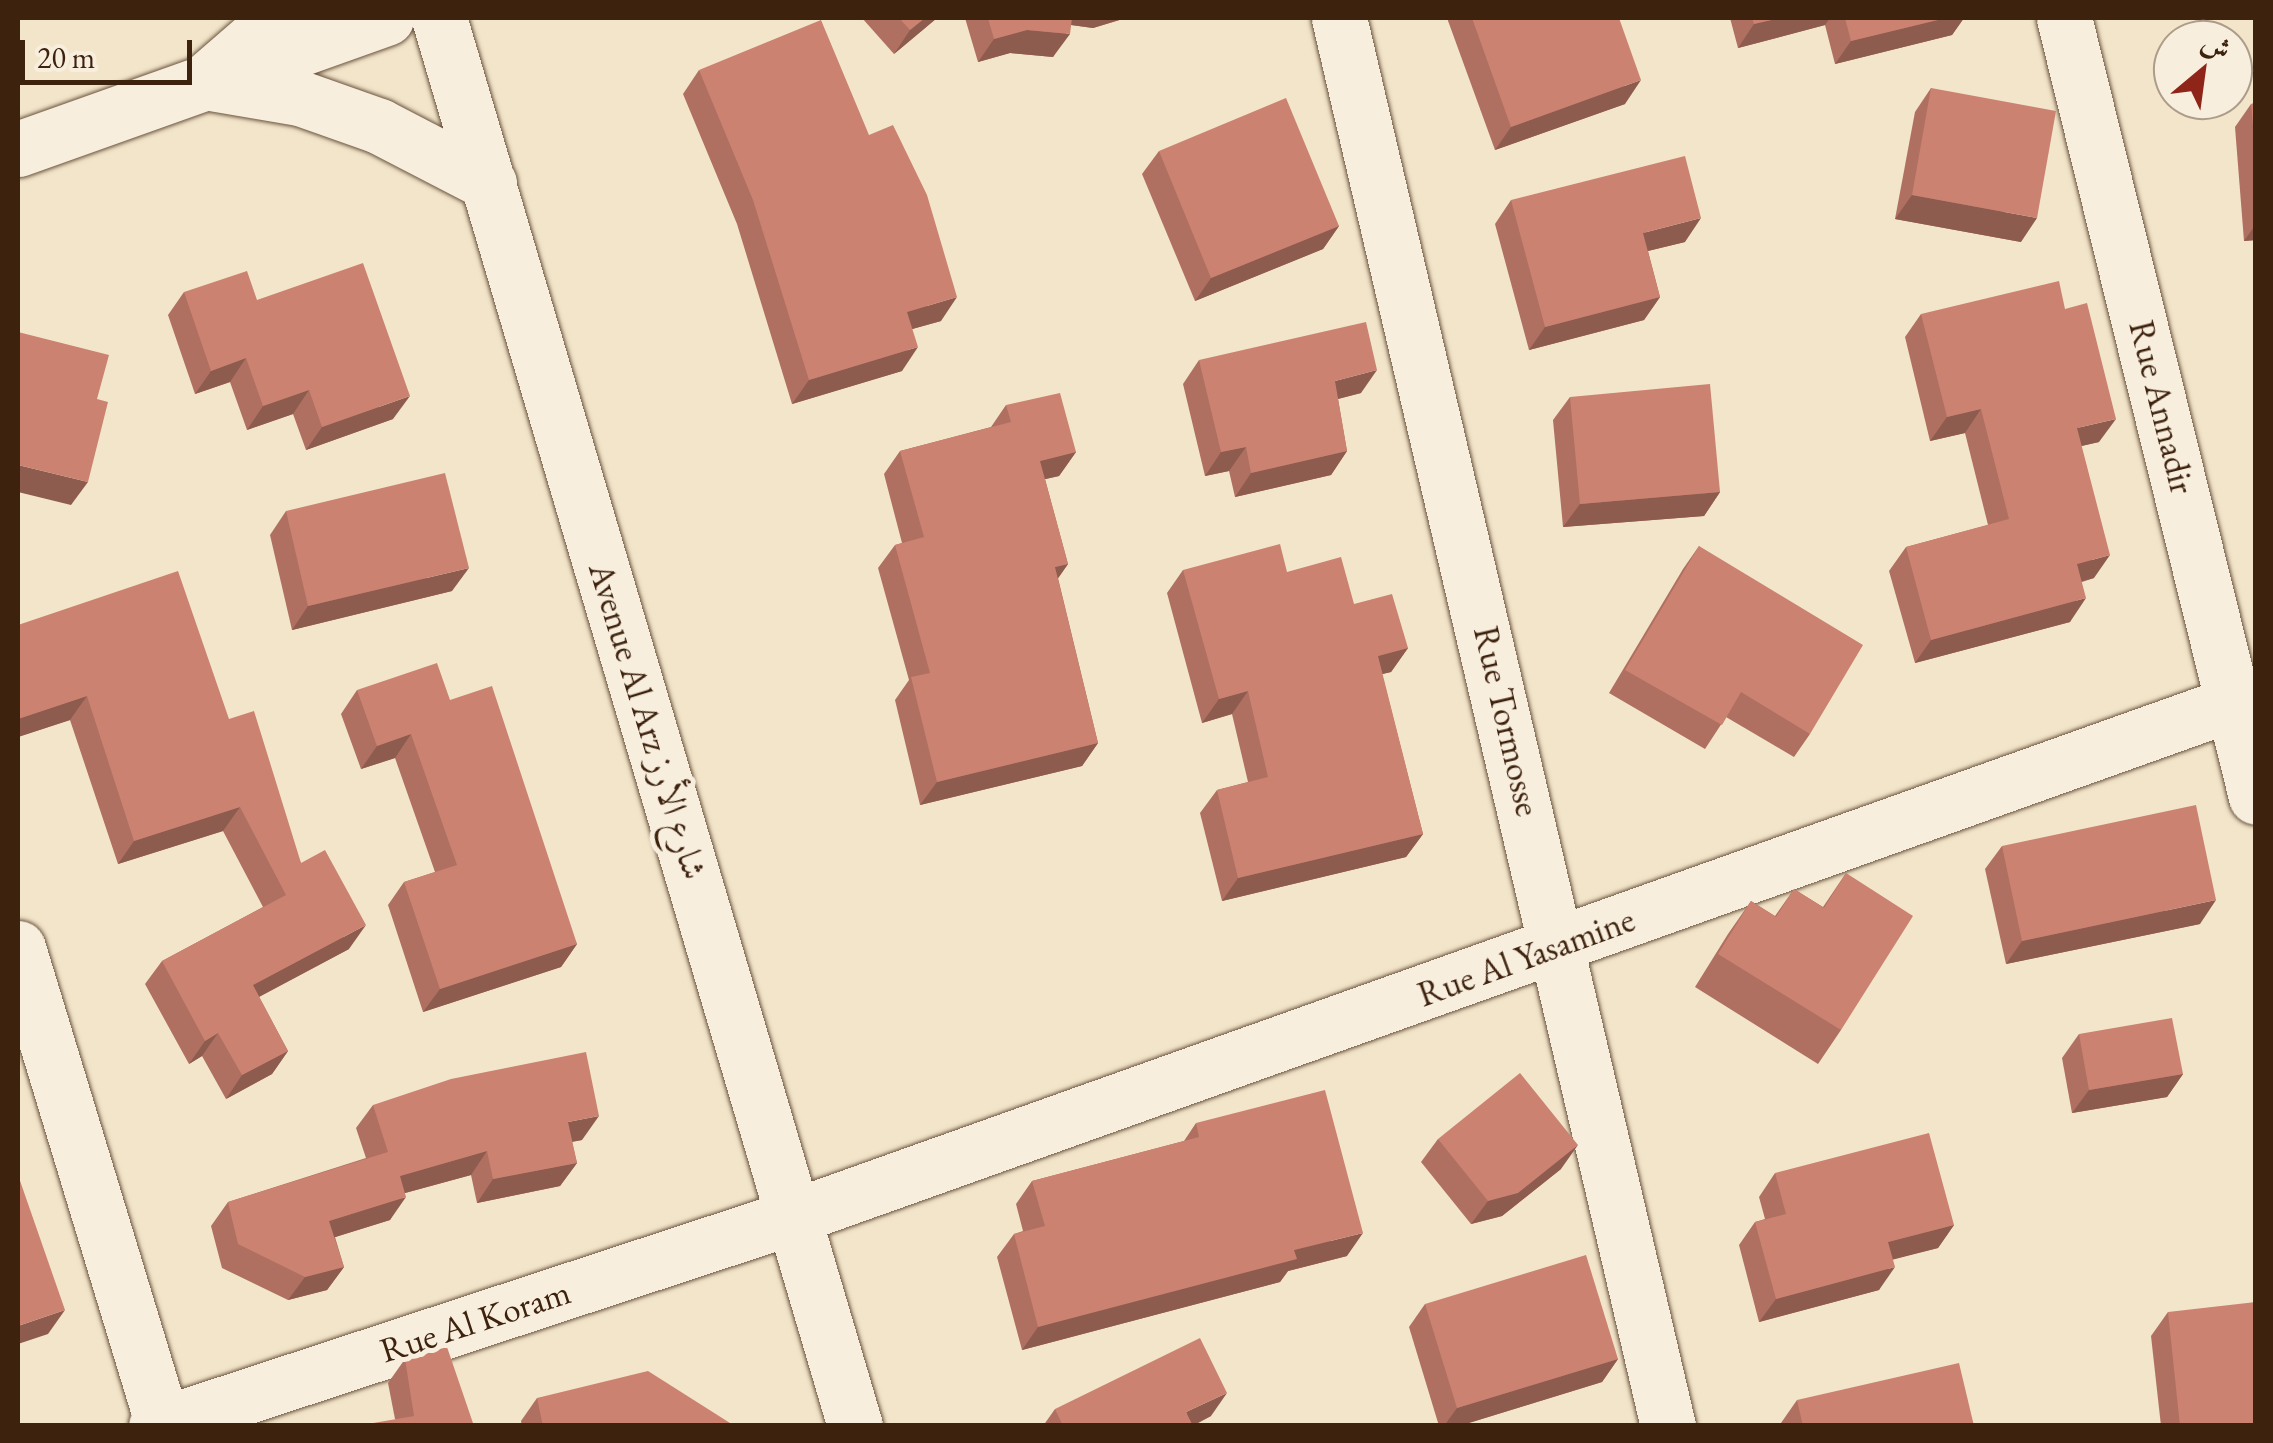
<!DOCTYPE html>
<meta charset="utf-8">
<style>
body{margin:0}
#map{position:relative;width:2273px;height:1443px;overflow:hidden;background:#f2e5ca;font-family:"EB Garamond",Amiri,serif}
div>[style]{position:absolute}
.roads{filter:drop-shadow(0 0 2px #6a533d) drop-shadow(0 0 2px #6a533d)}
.street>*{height:55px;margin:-27.5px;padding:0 27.5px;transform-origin:27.5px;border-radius:27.5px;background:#f7eedd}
.secondary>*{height:55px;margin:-27.5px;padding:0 27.5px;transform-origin:27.5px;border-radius:27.5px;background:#f7eedd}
.wall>*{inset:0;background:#af7061}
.shaded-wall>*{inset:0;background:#8e5b4f}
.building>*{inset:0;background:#cb8271}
span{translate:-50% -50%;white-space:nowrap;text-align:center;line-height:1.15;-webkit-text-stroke:10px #f7eedd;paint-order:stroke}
.street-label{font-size:35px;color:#3d220e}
.frame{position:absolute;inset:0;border:20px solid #3d220e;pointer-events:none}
.north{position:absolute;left:2153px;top:20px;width:100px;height:100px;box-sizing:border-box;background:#f7eedd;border:2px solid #ad9c8a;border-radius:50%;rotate:29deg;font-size:28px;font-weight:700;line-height:40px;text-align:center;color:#3d220e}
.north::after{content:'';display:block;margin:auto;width:35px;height:45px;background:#8f2418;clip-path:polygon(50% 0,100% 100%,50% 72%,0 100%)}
.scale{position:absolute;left:20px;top:40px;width:172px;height:45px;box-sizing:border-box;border:5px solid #3d220e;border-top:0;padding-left:12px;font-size:30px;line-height:35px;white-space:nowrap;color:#3d220e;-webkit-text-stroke:8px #f7eedd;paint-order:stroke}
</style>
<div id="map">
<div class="roads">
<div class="street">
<i style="left:1339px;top:18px;width:1446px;rotate:76.85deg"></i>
<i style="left:2064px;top:18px;width:802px;rotate:76.15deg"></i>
<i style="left:18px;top:149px;width:391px;rotate:-19.6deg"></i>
<i style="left:18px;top:948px;width:500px;rotate:73.1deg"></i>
<i style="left:156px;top:1426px;width:673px;rotate:-18.19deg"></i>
<i style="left:795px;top:1216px;width:1551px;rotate:-19.63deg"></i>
</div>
<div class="secondary">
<i style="left:439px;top:18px;width:1468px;rotate:73.54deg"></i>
<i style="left:204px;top:82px;width:97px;rotate:9.5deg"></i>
<i style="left:300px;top:98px;width:84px;rotate:19.5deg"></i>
<i style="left:379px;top:126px;width:124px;rotate:27.4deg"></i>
<i style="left:204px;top:82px;width:98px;rotate:-40.9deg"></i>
</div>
</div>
<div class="wall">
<i style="clip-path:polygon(862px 18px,937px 18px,894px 54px)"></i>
<i style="clip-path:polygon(965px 18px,1126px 18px,1093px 28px,1071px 25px,1053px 57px,1010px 53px,978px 62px)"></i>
<i style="clip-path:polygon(1447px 18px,1619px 18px,1625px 104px,1495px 150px)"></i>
<i style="clip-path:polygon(1730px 18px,1964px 18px,1952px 35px,1835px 64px,1825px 25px,1738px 48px)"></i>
<i style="clip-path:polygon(699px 70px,941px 321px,912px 329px,902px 371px,792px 404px,737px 224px,683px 94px)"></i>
<i style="clip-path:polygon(1931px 88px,2021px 242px,1895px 219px,1915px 112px)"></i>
<i style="clip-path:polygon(2256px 103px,2256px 240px,2244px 241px,2235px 127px,2251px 104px)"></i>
<i style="clip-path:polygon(1159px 151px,1339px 226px,1323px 249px,1195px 301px,1142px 174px)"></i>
<i style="clip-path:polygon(1511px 200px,1685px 242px,1648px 251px,1660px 297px,1644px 320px,1529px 350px,1495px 224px)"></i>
<i style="clip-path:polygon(184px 292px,257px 300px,393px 419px,306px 450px,293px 414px,247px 430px,230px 382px,195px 394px,168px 315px)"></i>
<i style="clip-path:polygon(1921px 314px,2099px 442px,2081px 446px,2094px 578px,2082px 582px,2070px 622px,1915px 663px,1889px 571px,1906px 547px,1988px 525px,1965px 433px,1930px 441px,1905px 337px)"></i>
<i style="clip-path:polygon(1199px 360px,1361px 393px,1338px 399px,1347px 451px,1331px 475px,1235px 497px,1229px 471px,1205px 476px,1183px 384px)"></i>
<i style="clip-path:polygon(1570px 397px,1720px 492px,1704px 516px,1563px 527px,1553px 420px)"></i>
<i style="clip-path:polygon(1006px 405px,1076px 452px,1059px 476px,1045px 479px,1068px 564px,1058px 578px,1098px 743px,1082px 766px,920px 805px,895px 700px,909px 680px,878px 568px,895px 545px,902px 543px,884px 474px,900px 451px,991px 427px)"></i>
<i style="clip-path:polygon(286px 511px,452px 591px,292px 630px,270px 535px)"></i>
<i style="clip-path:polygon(1699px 546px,1810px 734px,1794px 757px,1726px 717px,1705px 749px,1609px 693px,1683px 569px)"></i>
<i style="clip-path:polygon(1183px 570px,1287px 572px,1354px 604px,1408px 648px,1391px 672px,1382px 674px,1423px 834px,1406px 857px,1222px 901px,1200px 813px,1217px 790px,1248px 782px,1232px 714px,1202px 723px,1167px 593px)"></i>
<i style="clip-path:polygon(18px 625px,229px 719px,301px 863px,349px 949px,259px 997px,288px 1051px,272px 1074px,226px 1099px,202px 1056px,189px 1064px,145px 984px,162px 961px,263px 907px,223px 831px,118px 864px,70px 720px,18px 737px)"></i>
<i style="clip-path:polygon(357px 690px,450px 700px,577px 944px,561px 967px,423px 1012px,388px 905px,404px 882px,435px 872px,395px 758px,361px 769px,341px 714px)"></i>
<i style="clip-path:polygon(2002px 846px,2200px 924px,2006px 964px,1985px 869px)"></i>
<i style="clip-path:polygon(1846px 873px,1841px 1030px,1818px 1064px,1695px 987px,1728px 934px,1751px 901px,1775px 916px,1794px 889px,1823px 907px)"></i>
<i style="clip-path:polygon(2079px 1034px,2183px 1074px,2167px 1097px,2072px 1113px,2062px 1058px)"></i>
<i style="clip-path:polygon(373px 1105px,582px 1140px,572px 1142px,577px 1163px,560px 1186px,477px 1203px,471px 1175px,405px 1193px,390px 1220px,335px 1237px,344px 1267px,327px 1290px,288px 1300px,222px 1268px,211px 1226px,228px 1202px,366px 1158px,356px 1128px)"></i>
<i style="clip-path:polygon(1196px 1123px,1347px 1256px,1288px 1271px,1280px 1282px,1022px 1350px,997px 1257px,1014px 1234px,1023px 1231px,1016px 1204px,1032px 1181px,1184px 1141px)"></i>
<i style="clip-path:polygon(1438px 1139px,1561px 1169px,1502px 1216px,1471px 1224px,1421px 1162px)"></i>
<i style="clip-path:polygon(1775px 1173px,1954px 1225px,1938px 1248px,1893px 1259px,1879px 1290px,1759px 1322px,1739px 1245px,1755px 1222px,1765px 1219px,1759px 1197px)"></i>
<i style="clip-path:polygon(1425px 1304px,1618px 1359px,1602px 1382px,1459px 1426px,1439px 1426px,1409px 1327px)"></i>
<i style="clip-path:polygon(2168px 1312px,2256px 1426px,2161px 1426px,2151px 1336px)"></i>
<i style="clip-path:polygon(405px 1359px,474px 1426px,395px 1419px,388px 1383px)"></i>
<i style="clip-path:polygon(537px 1398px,731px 1426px,522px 1426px,521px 1421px)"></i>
<i style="clip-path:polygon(1797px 1400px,1974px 1426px,1781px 1426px,1781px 1423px)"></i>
<i style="clip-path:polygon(1055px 1409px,1211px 1416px,1193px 1426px,1043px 1426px)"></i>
</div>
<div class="shaded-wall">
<i style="clip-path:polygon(925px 18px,937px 18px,894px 54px,910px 30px)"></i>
<i style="clip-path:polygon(1061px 18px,1126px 18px,1093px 28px,1057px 23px)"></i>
<i style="clip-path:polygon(1780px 18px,1830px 18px,1825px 25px,1738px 48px,1754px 24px)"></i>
<i style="clip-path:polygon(1946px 18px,1964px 18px,1952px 35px,1835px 64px,1851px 41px)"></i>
<i style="clip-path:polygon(1027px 30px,1070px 34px,1053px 57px,1010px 53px,978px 62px,994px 39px)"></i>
<i style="clip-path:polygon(1641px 80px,1625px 104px,1495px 150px,1511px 127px)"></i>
<i style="clip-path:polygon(1912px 195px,2037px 218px,2021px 242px,1895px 219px)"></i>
<i style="clip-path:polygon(1701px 218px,1685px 242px,1627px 256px,1643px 233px)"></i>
<i style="clip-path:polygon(2256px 224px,2256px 240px,2244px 241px)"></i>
<i style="clip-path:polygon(1339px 226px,1323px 249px,1195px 301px,1211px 278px)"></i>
<i style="clip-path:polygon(957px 297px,941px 321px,891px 335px,907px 312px)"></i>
<i style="clip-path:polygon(1660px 297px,1644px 320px,1529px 350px,1545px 327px)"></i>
<i style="clip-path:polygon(918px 347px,902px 371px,792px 404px,809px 380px)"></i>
<i style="clip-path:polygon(246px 358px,230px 382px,195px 394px,211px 371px)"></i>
<i style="clip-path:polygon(1377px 370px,1361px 393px,1318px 404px,1335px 381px)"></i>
<i style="clip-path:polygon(309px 390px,293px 414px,247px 430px,263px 406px)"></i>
<i style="clip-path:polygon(410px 396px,393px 419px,306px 450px,322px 427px)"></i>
<i style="clip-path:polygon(1981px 409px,1965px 433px,1930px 441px,1947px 417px)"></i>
<i style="clip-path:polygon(2116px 419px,2099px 442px,2060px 451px,2077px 428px)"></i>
<i style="clip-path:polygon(1246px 447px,1229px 471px,1205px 476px,1221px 452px)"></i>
<i style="clip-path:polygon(1347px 451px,1331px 475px,1235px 497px,1251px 473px)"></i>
<i style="clip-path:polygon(1076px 452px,1059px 476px,1024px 484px,1040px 461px)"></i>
<i style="clip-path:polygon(18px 465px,88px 482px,71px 505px,18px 492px)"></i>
<i style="clip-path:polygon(1720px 492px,1704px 516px,1563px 527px,1580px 504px)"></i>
<i style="clip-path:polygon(2110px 555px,2094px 578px,2061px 587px,2077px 564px)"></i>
<i style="clip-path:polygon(1068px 564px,1052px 587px,1055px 567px)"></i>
<i style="clip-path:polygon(469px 568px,452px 591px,292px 630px,308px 606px)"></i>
<i style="clip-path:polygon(2086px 598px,2070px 622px,1915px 663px,1931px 640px)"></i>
<i style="clip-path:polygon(1408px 648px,1391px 672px,1362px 679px,1378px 656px)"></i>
<i style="clip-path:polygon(1248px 691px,1232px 714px,1202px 723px,1219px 699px)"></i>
<i style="clip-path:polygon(87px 696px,70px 720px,18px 737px,18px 719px)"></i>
<i style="clip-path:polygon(411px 734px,395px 758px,361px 769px,377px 746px)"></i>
<i style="clip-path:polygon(1098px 743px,1082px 766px,920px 805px,937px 782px)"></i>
<i style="clip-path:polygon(240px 807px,223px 831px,118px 864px,134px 841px)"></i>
<i style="clip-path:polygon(1423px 834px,1406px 857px,1222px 901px,1238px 878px)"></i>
<i style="clip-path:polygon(2216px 900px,2200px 924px,2006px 964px,2022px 941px)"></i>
<i style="clip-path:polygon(366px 925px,349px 949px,236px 1009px,253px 985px)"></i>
<i style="clip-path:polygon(577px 944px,561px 967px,423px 1012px,440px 989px)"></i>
<i style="clip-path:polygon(218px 1033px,202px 1056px,189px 1064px,205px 1041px)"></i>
<i style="clip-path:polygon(288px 1051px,272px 1074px,226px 1099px,242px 1075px)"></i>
<i style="clip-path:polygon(2183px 1074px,2167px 1097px,2072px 1113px,2089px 1090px)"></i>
<i style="clip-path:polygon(599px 1116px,582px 1140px,552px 1145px,568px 1122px)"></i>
<i style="clip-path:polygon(1578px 1145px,1561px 1169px,1502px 1216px,1471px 1224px,1488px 1201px)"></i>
<i style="clip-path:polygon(487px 1151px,471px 1175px,383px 1199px,400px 1176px)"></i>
<i style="clip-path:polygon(577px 1163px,560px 1186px,477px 1203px,493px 1179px)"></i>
<i style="clip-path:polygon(406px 1197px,390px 1220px,313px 1244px,329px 1221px)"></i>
<i style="clip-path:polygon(1954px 1225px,1938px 1248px,1872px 1265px,1888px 1242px)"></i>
<i style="clip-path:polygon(1363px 1233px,1347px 1256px,1288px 1271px,1280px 1282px,1022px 1350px,1038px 1327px,1294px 1250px)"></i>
<i style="clip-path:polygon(344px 1267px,327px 1290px,288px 1300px,305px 1277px)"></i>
<i style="clip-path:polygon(1895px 1267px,1879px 1290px,1759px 1322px,1776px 1299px)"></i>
<i style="clip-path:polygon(65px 1310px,48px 1334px,18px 1344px,18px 1326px)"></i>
<i style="clip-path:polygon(1618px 1359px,1602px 1382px,1459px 1426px,1444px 1426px,1457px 1408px)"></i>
<i style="clip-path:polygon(1227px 1393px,1211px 1416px,1191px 1426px,1186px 1412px)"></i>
</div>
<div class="building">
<i style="clip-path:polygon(899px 18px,925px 18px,910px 30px)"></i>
<i style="clip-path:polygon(988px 18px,1072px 18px,1070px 34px,1027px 30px,994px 39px)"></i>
<i style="clip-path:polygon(1472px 18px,1619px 18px,1641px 80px,1511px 127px)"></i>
<i style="clip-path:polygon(1752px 18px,1780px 18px,1754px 24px)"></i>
<i style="clip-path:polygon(1845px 18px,1946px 18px,1851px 41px)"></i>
<i style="clip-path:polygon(821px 20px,869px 135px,893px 125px,927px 195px,957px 297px,907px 312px,918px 347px,809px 380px,753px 200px,699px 70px)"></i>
<i style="clip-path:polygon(1931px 88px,2056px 111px,2037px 218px,1912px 195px)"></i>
<i style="clip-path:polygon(1286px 98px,1339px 226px,1211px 278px,1159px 151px)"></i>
<i style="clip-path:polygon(2256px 103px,2256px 158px,2251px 104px)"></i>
<i style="clip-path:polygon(1685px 156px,1701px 218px,1643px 233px,1660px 297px,1545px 327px,1511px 200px)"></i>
<i style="clip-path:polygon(363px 263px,410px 396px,322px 427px,309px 390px,263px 406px,246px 358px,211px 371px,184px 292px,247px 271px,257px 300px)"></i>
<i style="clip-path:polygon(2059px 281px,2065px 309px,2087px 303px,2116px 419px,2077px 428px,2110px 555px,2077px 564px,2086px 598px,1931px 640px,1906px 547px,2009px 519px,1981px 409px,1947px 417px,1921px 314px)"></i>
<i style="clip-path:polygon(1366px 322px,1377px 370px,1335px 381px,1347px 451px,1251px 473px,1246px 447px,1221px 452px,1199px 360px)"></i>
<i style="clip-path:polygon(18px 332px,109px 355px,97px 399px,108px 402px,88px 482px,18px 465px)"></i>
<i style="clip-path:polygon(1710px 384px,1720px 492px,1580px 504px,1570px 397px)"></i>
<i style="clip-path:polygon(1060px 393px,1076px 452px,1040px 461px,1068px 564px,1055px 567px,1098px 743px,937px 782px,911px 677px,930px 673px,895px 545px,924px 537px,900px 451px,1011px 422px,1006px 405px)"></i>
<i style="clip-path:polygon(445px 473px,469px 568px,308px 606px,286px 511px)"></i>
<i style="clip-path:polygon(1280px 544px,1287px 572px,1341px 557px,1354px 604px,1392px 594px,1408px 648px,1378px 656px,1423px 834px,1238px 878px,1217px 790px,1268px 777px,1248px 691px,1219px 699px,1183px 570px)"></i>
<i style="clip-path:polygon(1699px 546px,1863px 645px,1810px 734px,1741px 692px,1722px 725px,1625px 670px)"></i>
<i style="clip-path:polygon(178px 571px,229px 719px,254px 711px,301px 863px,325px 850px,366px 925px,253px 985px,288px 1051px,242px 1075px,218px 1033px,205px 1041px,162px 961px,286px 895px,240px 807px,134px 841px,87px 696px,18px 719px,18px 625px)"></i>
<i style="clip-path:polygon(437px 663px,450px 700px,492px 686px,577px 944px,440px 989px,404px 882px,457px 865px,411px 734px,377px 746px,357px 690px)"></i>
<i style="clip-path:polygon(2196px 805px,2216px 900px,2022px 941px,2002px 846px)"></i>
<i style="clip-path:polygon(1846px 873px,1913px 916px,1841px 1030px,1718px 954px,1751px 901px,1776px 917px,1794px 889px,1824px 908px)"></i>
<i style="clip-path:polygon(2172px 1018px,2183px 1074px,2089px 1090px,2079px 1034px)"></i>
<i style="clip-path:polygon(586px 1052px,599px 1116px,568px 1122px,577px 1163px,493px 1179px,487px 1151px,400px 1176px,406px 1197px,329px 1221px,344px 1267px,305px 1277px,238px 1244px,228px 1202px,388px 1152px,373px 1105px,451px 1079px)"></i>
<i style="clip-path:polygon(1520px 1073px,1578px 1145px,1518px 1193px,1488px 1201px,1438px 1139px)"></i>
<i style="clip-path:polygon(1325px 1090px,1363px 1233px,1294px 1250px,1297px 1259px,1038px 1327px,1014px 1234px,1045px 1226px,1032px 1181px,1199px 1137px,1196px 1123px)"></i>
<i style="clip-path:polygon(1929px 1133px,1954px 1225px,1888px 1242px,1895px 1267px,1776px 1299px,1755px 1222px,1786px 1214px,1775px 1173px)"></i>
<i style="clip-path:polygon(18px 1175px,65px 1310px,18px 1326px)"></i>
<i style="clip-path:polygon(1586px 1255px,1618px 1359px,1457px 1408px,1425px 1304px)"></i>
<i style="clip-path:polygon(2256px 1302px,2256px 1426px,2180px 1426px,2168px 1312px)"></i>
<i style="clip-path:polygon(1200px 1338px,1227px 1393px,1186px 1412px,1193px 1426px,1063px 1426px,1055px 1409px)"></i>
<i style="clip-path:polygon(447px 1347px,474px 1426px,356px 1426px,414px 1416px,405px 1359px)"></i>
<i style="clip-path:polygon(1959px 1363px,1974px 1426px,1803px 1426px,1797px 1400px)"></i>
<i style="clip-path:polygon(648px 1371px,730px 1423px,731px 1426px,543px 1426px,537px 1398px)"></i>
</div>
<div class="street-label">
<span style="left:2162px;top:407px;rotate:76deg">Rue Annadir</span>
<span style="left:648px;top:721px;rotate:73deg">Avenue Al Arz شارع الأرز</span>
<span style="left:1507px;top:721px;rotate:77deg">Rue Tormosse</span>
<span style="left:1526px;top:957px;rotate:-20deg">Rue Al Yasamine</span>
<span style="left:475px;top:1321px;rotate:-18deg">Rue Al Koram</span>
</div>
<div class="frame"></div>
<div class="north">ش</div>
<div class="scale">20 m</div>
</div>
